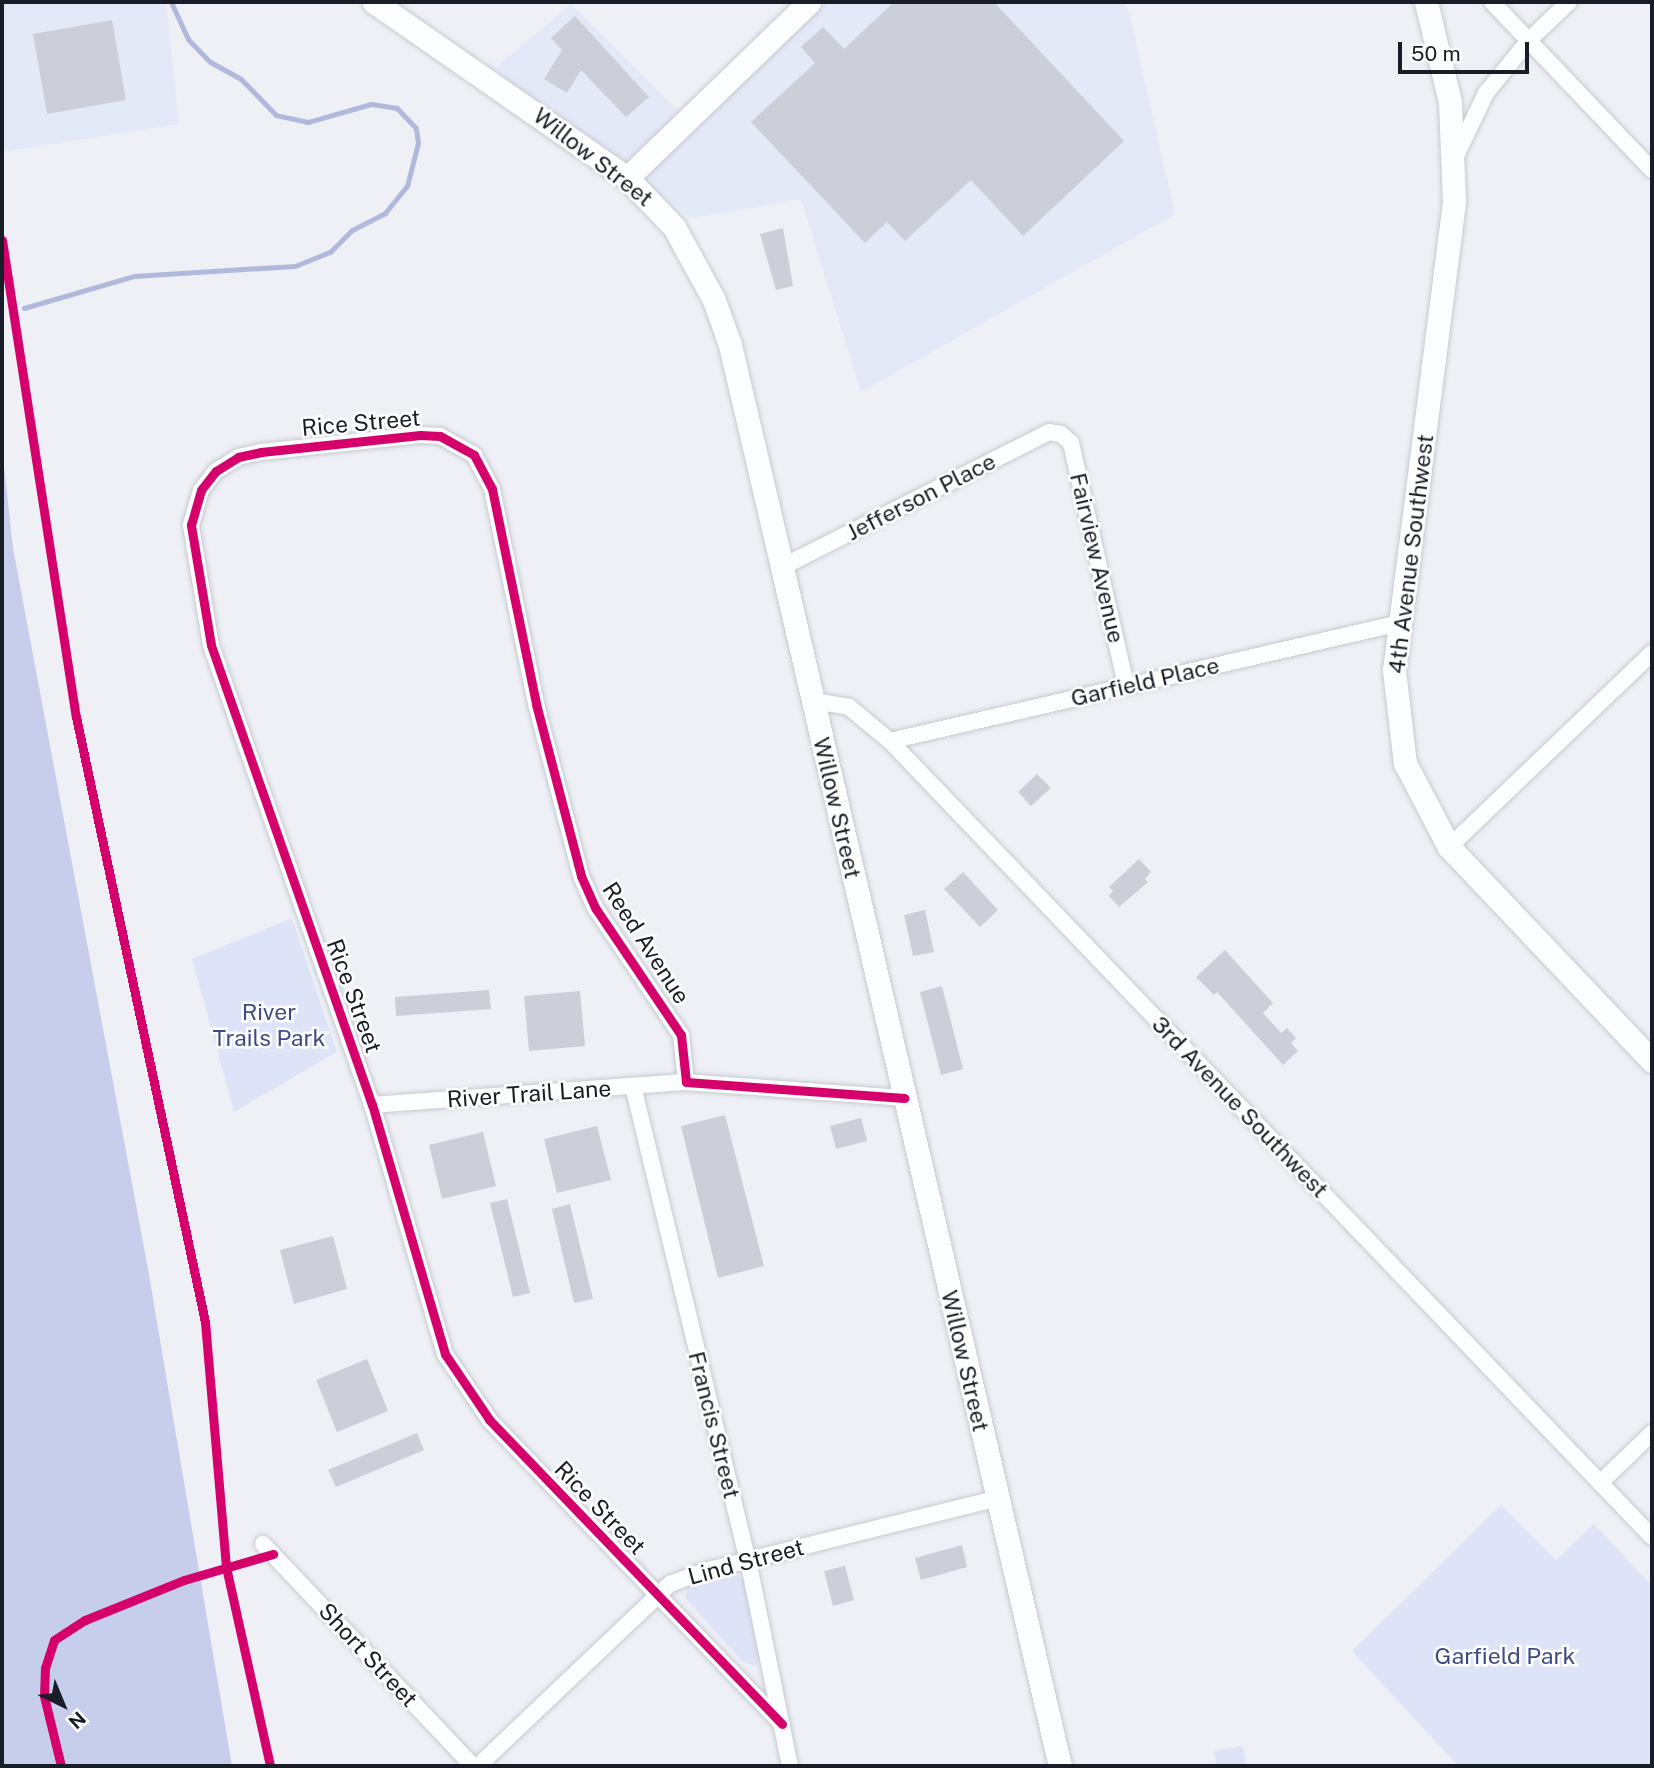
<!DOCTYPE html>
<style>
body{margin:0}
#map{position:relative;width:1654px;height:1768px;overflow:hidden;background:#eef0f6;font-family:"Public Sans",sans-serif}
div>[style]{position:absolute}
.built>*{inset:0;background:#e4e9f8}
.green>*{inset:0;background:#dee4f7}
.forest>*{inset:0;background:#c6ceeb}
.stream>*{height:5px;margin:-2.5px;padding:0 2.5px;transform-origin:2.5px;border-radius:2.5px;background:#b0b9db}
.building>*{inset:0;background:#cccfd8}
.roads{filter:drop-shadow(0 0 2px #c6cad2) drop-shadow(0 0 2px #c6cad2)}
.street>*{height:16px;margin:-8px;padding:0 8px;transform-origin:8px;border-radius:8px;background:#fcfdfe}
.secondary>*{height:23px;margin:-11.5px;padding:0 11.5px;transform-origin:11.5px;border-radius:11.5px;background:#fcfdfe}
.cycleway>*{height:9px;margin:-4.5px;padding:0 4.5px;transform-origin:4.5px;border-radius:4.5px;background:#d6006c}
span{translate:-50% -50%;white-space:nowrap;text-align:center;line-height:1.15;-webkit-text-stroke:5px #fff;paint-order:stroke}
.street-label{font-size:23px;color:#191d27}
.park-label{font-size:23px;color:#3e4b86}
.frame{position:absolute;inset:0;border:4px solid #191d27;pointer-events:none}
.north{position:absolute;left:28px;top:1670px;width:70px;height:70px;-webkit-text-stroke:5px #fff;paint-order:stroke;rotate:137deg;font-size:19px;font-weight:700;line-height:28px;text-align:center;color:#191d27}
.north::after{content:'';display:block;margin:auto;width:24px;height:32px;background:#191d27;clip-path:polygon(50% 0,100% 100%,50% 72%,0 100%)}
.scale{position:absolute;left:1398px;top:42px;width:131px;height:32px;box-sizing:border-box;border:4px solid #191d27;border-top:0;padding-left:9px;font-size:21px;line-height:24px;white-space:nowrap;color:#191d27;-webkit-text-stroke:5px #fff;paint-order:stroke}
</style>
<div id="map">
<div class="built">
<i style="clip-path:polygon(2px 2px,166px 2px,179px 124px,2px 152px)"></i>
<i style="clip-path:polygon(795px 2px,1122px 2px,1128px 8px,1175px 214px,861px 392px,801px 199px,691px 218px,494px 69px,571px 4px,679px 112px)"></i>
</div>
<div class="green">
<i style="clip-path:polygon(292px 918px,337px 1052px,234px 1112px,192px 959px)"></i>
<i style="clip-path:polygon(1501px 1505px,1556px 1560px,1594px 1524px,1652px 1586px,1652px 1766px,1458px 1766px,1352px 1651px)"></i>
<i style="clip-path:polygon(734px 1573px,745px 1580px,759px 1662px,756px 1666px,743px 1662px,685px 1598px,688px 1585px)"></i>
<i style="clip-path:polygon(1243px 1746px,1246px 1766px,1217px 1766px,1214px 1751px)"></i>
</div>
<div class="forest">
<i style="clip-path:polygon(2px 448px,13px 548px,148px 1269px,232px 1766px,2px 1766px)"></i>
</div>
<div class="stream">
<i style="left:24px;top:308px;width:115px;rotate:-16.2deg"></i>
<i style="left:134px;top:276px;width:161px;rotate:-3.6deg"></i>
<i style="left:295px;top:266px;width:38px;rotate:-22deg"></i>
<i style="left:330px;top:252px;width:31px;rotate:-45deg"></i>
<i style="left:352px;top:230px;width:37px;rotate:-27deg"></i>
<i style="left:385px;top:213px;width:35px;rotate:-51deg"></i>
<i style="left:407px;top:186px;width:44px;rotate:-75.7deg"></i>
<i style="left:418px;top:143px;width:15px;rotate:-98deg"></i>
<i style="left:416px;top:128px;width:28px;rotate:-134deg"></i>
<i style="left:397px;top:108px;width:26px;rotate:-171deg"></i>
<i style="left:371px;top:104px;width:66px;rotate:164.1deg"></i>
<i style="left:308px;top:122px;width:33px;rotate:-168deg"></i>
<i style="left:276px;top:115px;width:50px;rotate:-134.2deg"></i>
<i style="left:241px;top:79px;width:35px;rotate:-151deg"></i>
<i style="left:210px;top:62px;width:32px;rotate:-134deg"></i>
<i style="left:188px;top:39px;width:41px;rotate:-114.7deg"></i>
</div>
<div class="building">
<i style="clip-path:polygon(894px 2px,994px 2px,1124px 141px,1023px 236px,971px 180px,905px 241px,887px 222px,865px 243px,751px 122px,815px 63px,801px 47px,823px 27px,844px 49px)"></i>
<i style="clip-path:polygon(575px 16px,649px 97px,626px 117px,581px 70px,567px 93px,544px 79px,562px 50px,551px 38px)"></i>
<i style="clip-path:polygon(112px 20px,126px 100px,47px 114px,33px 34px)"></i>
<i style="clip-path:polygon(783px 228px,793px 286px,776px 290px,760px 234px)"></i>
<i style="clip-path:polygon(1037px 774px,1051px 788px,1031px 806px,1018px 792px)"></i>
<i style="clip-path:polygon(1139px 859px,1151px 872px,1145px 879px,1148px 882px,1119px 907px,1109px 896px,1113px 891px,1109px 887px)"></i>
<i style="clip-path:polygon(963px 872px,998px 910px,980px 927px,944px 889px)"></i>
<i style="clip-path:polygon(925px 910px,934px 952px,913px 956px,904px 915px)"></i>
<i style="clip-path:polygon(1225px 950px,1273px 1003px,1263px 1013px,1281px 1033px,1287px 1028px,1296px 1038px,1291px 1043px,1298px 1051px,1283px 1065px,1217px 992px,1214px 995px,1196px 977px)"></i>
<i style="clip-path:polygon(942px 986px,963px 1069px,941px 1075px,920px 992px)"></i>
<i style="clip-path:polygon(489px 990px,491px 1009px,396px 1016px,395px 997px)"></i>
<i style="clip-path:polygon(580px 991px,585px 1046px,529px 1051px,524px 996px)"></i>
<i style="clip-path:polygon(725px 1115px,764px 1266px,718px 1278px,681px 1126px)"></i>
<i style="clip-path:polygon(861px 1118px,867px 1141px,836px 1149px,830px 1126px)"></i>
<i style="clip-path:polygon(597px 1126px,611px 1180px,557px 1193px,544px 1139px)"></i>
<i style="clip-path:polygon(483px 1132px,496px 1186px,442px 1199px,429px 1145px)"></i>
<i style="clip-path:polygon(507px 1199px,530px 1293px,513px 1297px,490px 1203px)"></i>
<i style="clip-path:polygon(570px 1204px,593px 1299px,574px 1303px,552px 1209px)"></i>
<i style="clip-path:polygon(333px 1236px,347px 1289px,294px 1304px,280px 1250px)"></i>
<i style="clip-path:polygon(367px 1359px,388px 1411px,337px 1432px,316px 1380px)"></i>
<i style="clip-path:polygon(417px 1433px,424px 1450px,336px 1487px,328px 1470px)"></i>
<i style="clip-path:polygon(962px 1545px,967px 1567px,921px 1580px,915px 1558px)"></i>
<i style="clip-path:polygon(845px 1566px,854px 1600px,833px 1606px,824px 1571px)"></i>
</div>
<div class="roads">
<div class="street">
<i style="left:1492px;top:2px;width:232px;rotate:46.4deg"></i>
<i style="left:1455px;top:158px;width:72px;rotate:-64.5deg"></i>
<i style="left:1486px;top:93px;width:68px;rotate:-50.9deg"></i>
<i style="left:1529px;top:40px;width:55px;rotate:-43.5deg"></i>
<i style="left:782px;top:567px;width:299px;rotate:-26.8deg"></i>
<i style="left:1049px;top:432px;width:12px;rotate:9deg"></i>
<i style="left:1061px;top:434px;width:13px;rotate:42deg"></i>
<i style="left:1071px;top:443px;width:249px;rotate:77.2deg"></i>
<i style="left:813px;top:701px;width:36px;rotate:9deg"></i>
<i style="left:849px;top:707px;width:53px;rotate:39.7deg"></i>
<i style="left:890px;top:741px;width:1102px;rotate:46.25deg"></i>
<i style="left:890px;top:741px;width:523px;rotate:-13.03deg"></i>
<i style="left:1449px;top:847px;width:281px;rotate:-43.7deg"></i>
<i style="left:633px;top:1086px;width:488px;rotate:76.4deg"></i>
<i style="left:748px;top:1560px;width:210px;rotate:78.5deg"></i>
<i style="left:372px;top:1105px;width:315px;rotate:-4.2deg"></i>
<i style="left:1600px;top:1483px;width:72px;rotate:-43.9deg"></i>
<i style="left:263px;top:1544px;width:306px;rotate:46.6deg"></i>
<i style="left:782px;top:1724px;width:423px;rotate:-133.9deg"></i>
<i style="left:489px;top:1419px;width:78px;rotate:-124.1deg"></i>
<i style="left:445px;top:1354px;width:259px;rotate:-106.3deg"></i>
<i style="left:372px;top:1105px;width:487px;rotate:-109.3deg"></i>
<i style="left:211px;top:645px;width:122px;rotate:-99.5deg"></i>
<i style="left:191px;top:525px;width:36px;rotate:-74deg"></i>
<i style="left:201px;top:490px;width:24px;rotate:-52deg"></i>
<i style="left:216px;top:471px;width:26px;rotate:-32deg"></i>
<i style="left:238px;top:457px;width:24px;rotate:-12deg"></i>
<i style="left:261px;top:452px;width:160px;rotate:-6.1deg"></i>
<i style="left:420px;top:435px;width:20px;rotate:3deg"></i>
<i style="left:440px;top:436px;width:39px;rotate:29deg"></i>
<i style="left:474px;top:455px;width:38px;rotate:62deg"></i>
<i style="left:492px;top:489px;width:219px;rotate:78.4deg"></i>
<i style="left:536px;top:704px;width:178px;rotate:75.3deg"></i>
<i style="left:581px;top:876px;width:36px;rotate:66deg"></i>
<i style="left:596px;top:909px;width:152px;rotate:56deg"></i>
<i style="left:681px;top:1035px;width:47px;rotate:83.9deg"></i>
<i style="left:686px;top:1082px;width:219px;rotate:4.2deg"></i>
<i style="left:478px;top:1766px;width:265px;rotate:-43.5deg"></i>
<i style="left:670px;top:1584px;width:36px;rotate:-21deg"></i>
<i style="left:704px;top:1571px;width:303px;rotate:-13.9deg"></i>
</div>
<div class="secondary">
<i style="left:374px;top:2px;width:308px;rotate:34.8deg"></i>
<i style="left:627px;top:178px;width:68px;rotate:46.2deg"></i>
<i style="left:674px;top:227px;width:83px;rotate:61.3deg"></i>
<i style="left:714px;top:300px;width:48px;rotate:70.4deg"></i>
<i style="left:730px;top:345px;width:228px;rotate:76.8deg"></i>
<i style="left:782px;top:567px;width:1231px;rotate:76.95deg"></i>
<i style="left:1426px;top:2px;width:103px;rotate:76.5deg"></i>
<i style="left:1450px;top:102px;width:100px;rotate:87.7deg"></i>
<i style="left:1454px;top:202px;width:472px;rotate:97.3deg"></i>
<i style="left:1394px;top:670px;width:94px;rotate:83.3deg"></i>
<i style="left:1405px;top:763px;width:95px;rotate:62.4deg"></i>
<i style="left:1449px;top:847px;width:295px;rotate:46.5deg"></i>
<i style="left:627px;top:178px;width:253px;rotate:-44deg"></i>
</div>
</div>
<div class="cycleway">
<i style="left:2px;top:240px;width:483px;rotate:81.2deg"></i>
<i style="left:76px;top:717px;width:619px;rotate:77.96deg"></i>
<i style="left:205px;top:1322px;width:246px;rotate:85.1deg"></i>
<i style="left:226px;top:1567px;width:204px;rotate:77.5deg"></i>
<i style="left:782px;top:1724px;width:423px;rotate:-133.9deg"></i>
<i style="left:489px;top:1419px;width:78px;rotate:-124.1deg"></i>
<i style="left:445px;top:1354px;width:259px;rotate:-106.3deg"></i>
<i style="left:372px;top:1105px;width:487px;rotate:-109.3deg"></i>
<i style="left:211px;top:645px;width:122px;rotate:-99.5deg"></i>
<i style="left:191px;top:525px;width:36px;rotate:-74deg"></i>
<i style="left:201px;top:490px;width:24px;rotate:-52deg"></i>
<i style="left:216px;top:471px;width:26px;rotate:-32deg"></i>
<i style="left:238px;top:457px;width:24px;rotate:-12deg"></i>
<i style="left:261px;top:452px;width:160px;rotate:-6.1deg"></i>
<i style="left:420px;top:435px;width:20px;rotate:3deg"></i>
<i style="left:440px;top:436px;width:39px;rotate:29deg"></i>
<i style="left:474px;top:455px;width:38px;rotate:62deg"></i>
<i style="left:492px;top:489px;width:219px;rotate:78.4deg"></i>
<i style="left:536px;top:704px;width:178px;rotate:75.3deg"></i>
<i style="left:581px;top:876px;width:36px;rotate:66deg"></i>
<i style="left:596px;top:909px;width:152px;rotate:56deg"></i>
<i style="left:681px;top:1035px;width:47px;rotate:83.9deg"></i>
<i style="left:686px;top:1082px;width:219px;rotate:4.2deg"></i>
<i style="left:61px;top:1766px;width:72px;rotate:-103.7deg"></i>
<i style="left:44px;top:1696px;width:28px;rotate:-88deg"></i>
<i style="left:45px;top:1668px;width:29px;rotate:-72deg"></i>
<i style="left:54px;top:1640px;width:37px;rotate:-33deg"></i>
<i style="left:85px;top:1620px;width:107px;rotate:-22deg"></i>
<i style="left:184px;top:1580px;width:93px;rotate:-16.3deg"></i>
</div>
<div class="street-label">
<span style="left:593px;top:157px;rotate:38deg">Willow Street</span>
<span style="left:361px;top:423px;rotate:-5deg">Rice Street</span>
<span style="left:921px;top:497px;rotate:-27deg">Jefferson Place</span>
<span style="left:1411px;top:554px;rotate:-83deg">4th Avenue Southwest</span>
<span style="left:1097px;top:558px;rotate:77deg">Fairview Avenue</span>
<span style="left:1145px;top:682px;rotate:-13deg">Garfield Place</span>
<span style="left:837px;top:808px;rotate:77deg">Willow Street</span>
<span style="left:646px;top:943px;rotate:57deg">Reed Avenue</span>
<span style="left:354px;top:996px;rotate:70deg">Rice Street</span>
<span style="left:529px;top:1094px;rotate:-4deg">River Trail Lane</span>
<span style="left:1240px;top:1107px;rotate:46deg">3rd Avenue Southwest</span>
<span style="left:965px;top:1361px;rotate:77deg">Willow Street</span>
<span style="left:714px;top:1425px;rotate:76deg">Francis Street</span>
<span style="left:600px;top:1508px;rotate:46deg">Rice Street</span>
<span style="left:746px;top:1562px;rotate:-15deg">Lind Street</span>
<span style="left:368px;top:1655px;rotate:47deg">Short Street</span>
</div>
<div class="park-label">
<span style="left:269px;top:1025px">River<br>Trails Park</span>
<span style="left:1505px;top:1656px">Garfield Park</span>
</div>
<div class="frame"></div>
<div class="north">N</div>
<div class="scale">50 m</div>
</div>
